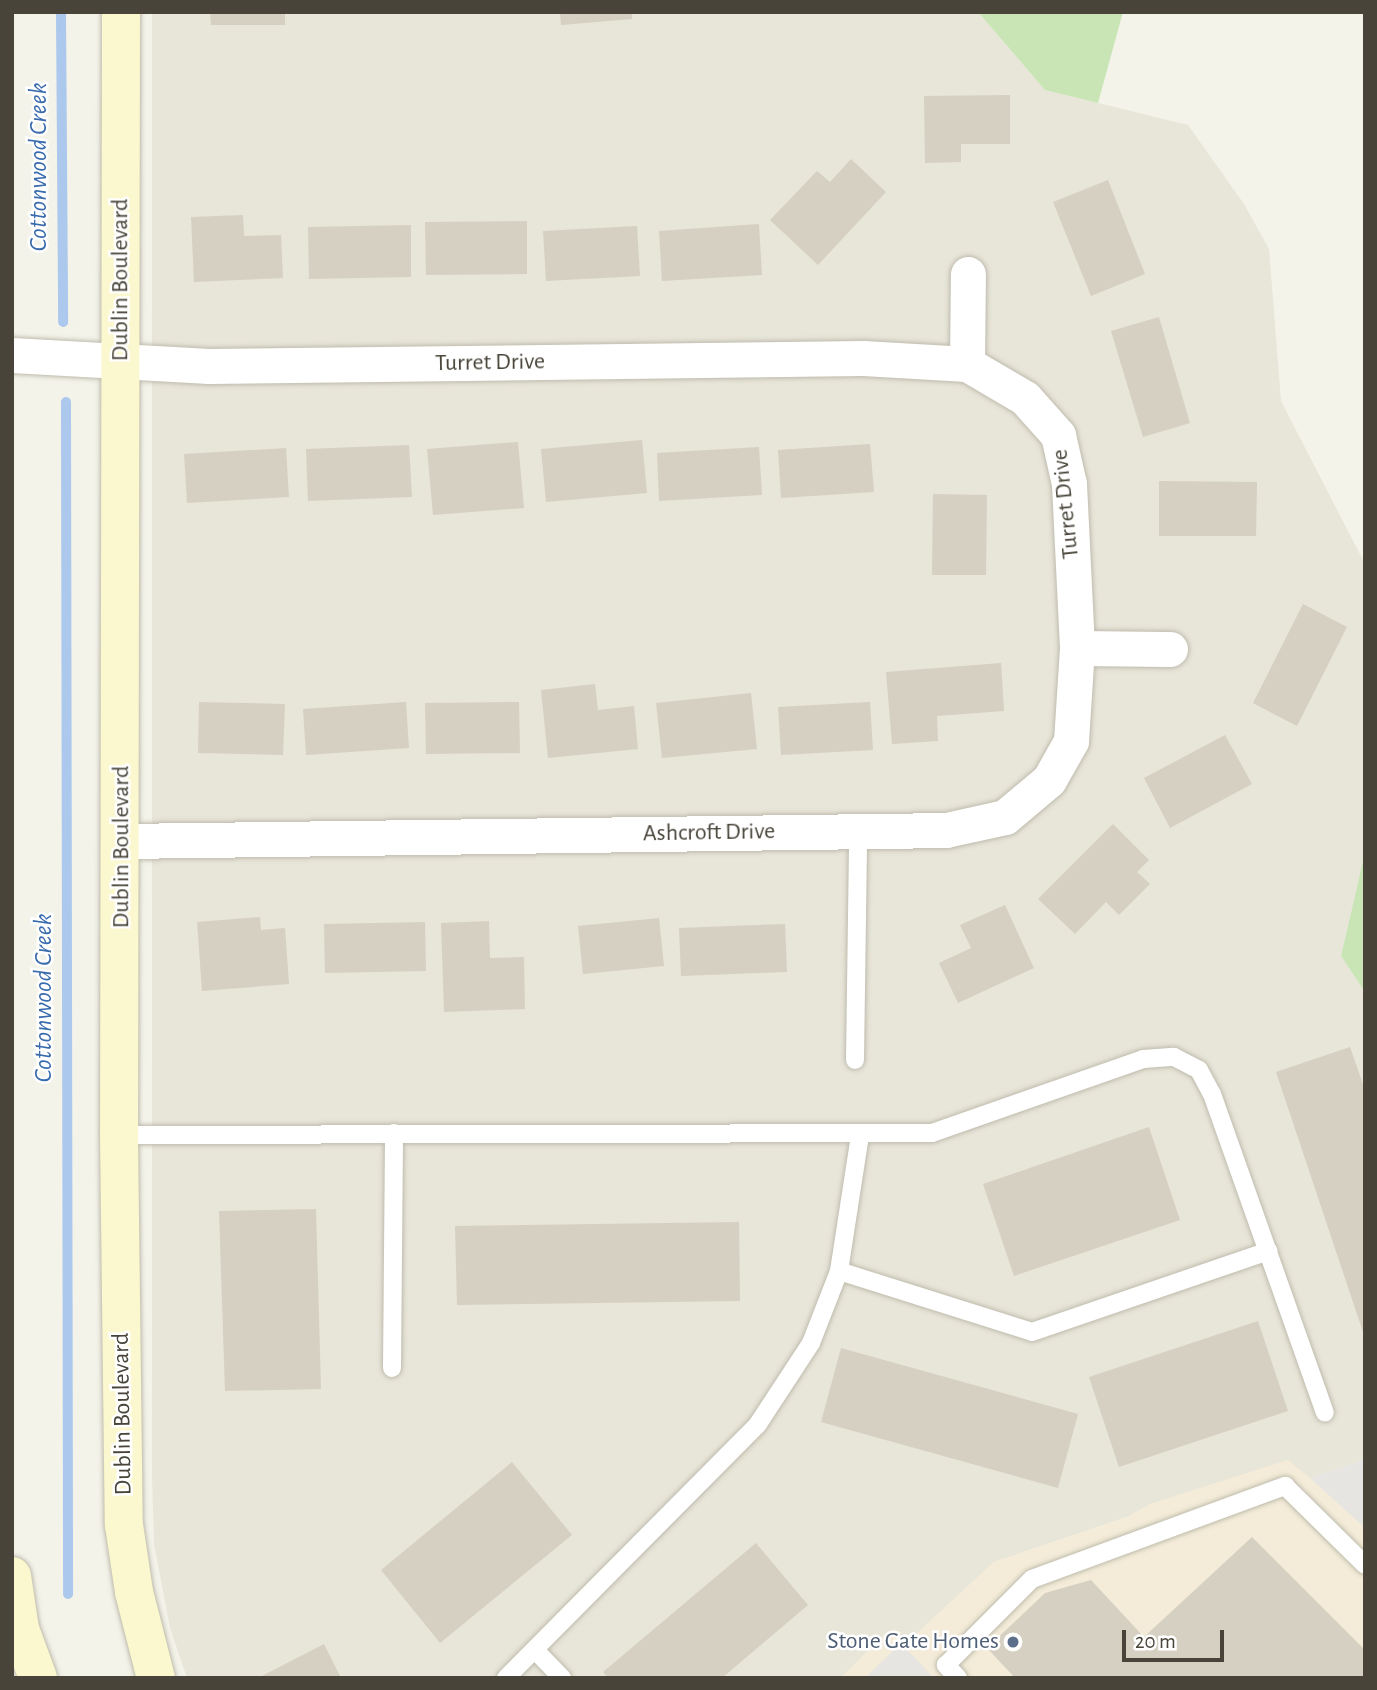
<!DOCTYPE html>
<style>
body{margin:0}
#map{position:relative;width:1377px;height:1690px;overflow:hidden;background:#f4f3ea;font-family:"Alegreya Sans",sans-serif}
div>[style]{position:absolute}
.residential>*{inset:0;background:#e8e5d9}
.commercial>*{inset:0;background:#f4ecd8}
.green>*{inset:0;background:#c9e5b6}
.parking>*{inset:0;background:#e6e5e1}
.stream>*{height:10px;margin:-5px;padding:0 5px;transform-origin:5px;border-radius:5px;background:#acc8ec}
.building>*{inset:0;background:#d5d0c1}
.roads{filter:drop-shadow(0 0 2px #bfbcad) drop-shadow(0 0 2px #bfbcad)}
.service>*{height:18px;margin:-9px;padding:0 9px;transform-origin:9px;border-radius:9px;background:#fff}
.minor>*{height:35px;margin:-17.5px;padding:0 17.5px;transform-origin:17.5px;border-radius:17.5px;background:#fff}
.secondary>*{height:38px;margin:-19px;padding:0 19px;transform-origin:19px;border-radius:19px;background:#fbf7ce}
.dots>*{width:19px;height:19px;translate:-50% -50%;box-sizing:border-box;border:4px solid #fff;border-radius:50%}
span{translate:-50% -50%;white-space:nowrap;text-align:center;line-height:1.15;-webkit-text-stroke:5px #fff;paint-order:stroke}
.street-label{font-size:24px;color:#484439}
.service-label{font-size:24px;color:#4e5e75}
.right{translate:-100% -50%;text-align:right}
.water-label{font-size:26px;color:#396bad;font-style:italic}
.frame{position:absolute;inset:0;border:14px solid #484439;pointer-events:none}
.scale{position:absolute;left:1122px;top:1630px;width:102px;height:32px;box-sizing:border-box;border:4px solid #484439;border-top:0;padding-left:9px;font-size:21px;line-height:24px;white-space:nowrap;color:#484439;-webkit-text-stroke:5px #fff;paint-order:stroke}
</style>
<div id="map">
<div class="residential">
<i style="clip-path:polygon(152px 12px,978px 12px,1045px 90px,1188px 125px,1244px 204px,1269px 249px,1281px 401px,1365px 564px,1365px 852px,1341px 956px,1365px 992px,1365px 1459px,1310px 1478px,1153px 1503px,1127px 1517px,994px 1562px,911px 1639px,886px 1633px,841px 1678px,187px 1678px,170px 1628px,154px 1544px,152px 1477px)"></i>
</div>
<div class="commercial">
<i style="clip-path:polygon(1365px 1459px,1365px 1678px,841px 1678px,886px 1633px,912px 1638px,994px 1562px,1127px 1517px,1153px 1503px,1288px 1460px,1310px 1478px)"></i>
</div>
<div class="green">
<i style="clip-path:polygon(978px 12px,1123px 12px,1098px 103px,1045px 90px)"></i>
<i style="clip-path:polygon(1365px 852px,1365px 992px,1341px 956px)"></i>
</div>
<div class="parking">
<i style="clip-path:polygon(1365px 1459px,1365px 1528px,1310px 1478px)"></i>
<i style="clip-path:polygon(901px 1643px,934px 1678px,865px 1678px)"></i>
</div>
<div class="stream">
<i style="left:61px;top:12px;width:310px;rotate:89.6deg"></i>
<i style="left:66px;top:402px;width:1192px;rotate:89.9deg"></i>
</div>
<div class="building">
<i style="clip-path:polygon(210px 12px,285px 12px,285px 25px,211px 25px)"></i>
<i style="clip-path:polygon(560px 12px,632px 12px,632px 19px,561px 25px)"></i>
<i style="clip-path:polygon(1010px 95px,1010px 144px,961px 144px,961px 162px,925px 163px,924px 96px)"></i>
<i style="clip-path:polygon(851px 159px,886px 192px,818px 265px,770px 220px,817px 171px,830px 182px)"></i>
<i style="clip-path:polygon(1108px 180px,1145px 274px,1091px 296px,1053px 202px)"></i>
<i style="clip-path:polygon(243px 215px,244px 236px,281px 235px,283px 278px,194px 282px,191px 217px)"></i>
<i style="clip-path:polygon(527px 221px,527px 274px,426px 275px,425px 222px)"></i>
<i style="clip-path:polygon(759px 224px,762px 275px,662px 281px,659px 231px)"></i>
<i style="clip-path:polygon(411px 225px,411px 277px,309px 279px,308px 227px)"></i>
<i style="clip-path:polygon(637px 226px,640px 276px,546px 281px,543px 231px)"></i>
<i style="clip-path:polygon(1159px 317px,1190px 423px,1143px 437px,1111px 331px)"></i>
<i style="clip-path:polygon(642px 440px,647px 493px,546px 502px,541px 449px)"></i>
<i style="clip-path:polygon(518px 442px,524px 508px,433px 515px,427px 449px)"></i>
<i style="clip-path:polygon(870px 444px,874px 492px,781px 498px,778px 450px)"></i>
<i style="clip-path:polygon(409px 445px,412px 497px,308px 501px,306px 449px)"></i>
<i style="clip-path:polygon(759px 447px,762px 495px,659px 501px,657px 453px)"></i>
<i style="clip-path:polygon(286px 448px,289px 497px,187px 503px,184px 454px)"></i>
<i style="clip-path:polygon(1159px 481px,1257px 482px,1256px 536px,1159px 536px)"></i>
<i style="clip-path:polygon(933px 494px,987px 495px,986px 575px,932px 575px)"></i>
<i style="clip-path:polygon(1303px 604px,1347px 627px,1297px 726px,1253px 703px)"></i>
<i style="clip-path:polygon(1001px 663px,1004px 711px,937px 716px,938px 741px,892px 744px,886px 672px)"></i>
<i style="clip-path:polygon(595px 684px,598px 710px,634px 706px,638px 749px,548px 758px,541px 690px)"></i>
<i style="clip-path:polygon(751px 693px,757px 749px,662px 758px,656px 703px)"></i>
<i style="clip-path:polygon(199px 702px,285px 704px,283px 755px,198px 753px)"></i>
<i style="clip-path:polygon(406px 702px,409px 748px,306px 755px,303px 709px)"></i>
<i style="clip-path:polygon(519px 702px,520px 753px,426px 754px,425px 703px)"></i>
<i style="clip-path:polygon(870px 702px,873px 750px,781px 755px,778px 707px)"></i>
<i style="clip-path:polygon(1225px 735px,1252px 784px,1170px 828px,1144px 778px)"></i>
<i style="clip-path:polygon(1113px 824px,1149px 860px,1137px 872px,1150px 884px,1119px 915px,1106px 902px,1075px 934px,1038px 899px)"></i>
<i style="clip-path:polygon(1005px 905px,1034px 968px,958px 1003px,939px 963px,971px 948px,960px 925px)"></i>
<i style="clip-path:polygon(260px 917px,261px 930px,285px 928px,289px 984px,202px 991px,197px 922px)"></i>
<i style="clip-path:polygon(659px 918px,664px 966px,583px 974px,578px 926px)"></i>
<i style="clip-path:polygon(489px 921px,490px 958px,524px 957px,525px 1009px,444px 1012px,441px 923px)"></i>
<i style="clip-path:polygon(425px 922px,426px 971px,325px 973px,324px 924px)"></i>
<i style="clip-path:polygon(785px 924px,787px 972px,681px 976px,679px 928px)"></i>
<i style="clip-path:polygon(1350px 1047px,1365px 1090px,1364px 1335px,1276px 1072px)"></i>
<i style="clip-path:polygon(1149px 1127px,1180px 1220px,1014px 1276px,983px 1184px)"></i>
<i style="clip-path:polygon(316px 1209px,321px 1389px,225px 1391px,219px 1211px)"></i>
<i style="clip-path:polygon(739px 1222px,740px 1301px,457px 1305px,455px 1226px)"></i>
<i style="clip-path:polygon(1258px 1321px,1288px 1411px,1119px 1467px,1089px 1377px)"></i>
<i style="clip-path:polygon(841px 1348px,1078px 1414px,1058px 1488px,821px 1422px)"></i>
<i style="clip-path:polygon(512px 1462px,572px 1535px,440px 1643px,381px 1570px)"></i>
<i style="clip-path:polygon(1252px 1537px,1365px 1650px,1365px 1678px,1015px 1678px,987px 1648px,1045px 1593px,1091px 1580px,1144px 1637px)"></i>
<i style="clip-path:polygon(756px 1543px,808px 1605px,722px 1678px,608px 1678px,603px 1672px)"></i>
<i style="clip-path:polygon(324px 1644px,341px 1678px,258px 1678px)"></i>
</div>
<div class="roads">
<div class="service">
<i style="left:855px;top:1060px;width:229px;rotate:-89.2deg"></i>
<i style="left:119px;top:1135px;width:813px;rotate:-0.14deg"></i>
<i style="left:932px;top:1133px;width:224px;rotate:-19.3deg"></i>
<i style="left:1143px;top:1059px;width:31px;rotate:-4deg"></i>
<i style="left:1174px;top:1057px;width:28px;rotate:27deg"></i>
<i style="left:1199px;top:1070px;width:27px;rotate:62deg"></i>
<i style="left:1212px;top:1094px;width:338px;rotate:70.5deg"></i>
<i style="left:839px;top:1271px;width:202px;rotate:17.5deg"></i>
<i style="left:1032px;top:1332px;width:250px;rotate:-18.9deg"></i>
<i style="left:392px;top:1368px;width:235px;rotate:-89.5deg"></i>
<i style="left:535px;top:1650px;width:39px;rotate:46deg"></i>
<i style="left:506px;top:1678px;width:358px;rotate:-45.2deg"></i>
<i style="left:758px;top:1424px;width:97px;rotate:-56.8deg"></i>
<i style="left:811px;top:1343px;width:77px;rotate:-68.7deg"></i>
<i style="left:839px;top:1271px;width:138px;rotate:-81.2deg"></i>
<i style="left:958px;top:1678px;width:18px;rotate:-133deg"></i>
<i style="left:946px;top:1665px;width:122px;rotate:-45deg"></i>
<i style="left:1032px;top:1579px;width:270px;rotate:-20.2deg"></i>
<i style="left:1285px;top:1486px;width:112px;rotate:44.6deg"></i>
</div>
<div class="minor">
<i style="left:12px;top:355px;width:197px;rotate:3.2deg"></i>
<i style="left:209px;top:366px;width:654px;rotate:-0.7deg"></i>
<i style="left:863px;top:358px;width:104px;rotate:3.3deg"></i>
<i style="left:967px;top:364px;width:67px;rotate:30.4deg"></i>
<i style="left:1025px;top:398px;width:50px;rotate:48.3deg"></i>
<i style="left:1058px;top:435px;width:50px;rotate:77.3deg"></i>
<i style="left:1069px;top:484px;width:164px;rotate:87.2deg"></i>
<i style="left:967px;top:364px;width:90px;rotate:-89.4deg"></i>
<i style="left:122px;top:841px;width:824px;rotate:-0.76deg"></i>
<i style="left:946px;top:830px;width:60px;rotate:-12.4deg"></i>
<i style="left:1005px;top:817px;width:57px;rotate:-40.1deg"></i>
<i style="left:1049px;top:780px;width:45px;rotate:-60.6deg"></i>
<i style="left:1071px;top:741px;width:93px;rotate:-86.3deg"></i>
<i style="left:1077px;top:648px;width:93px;rotate:0.6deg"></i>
</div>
<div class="secondary">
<i style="left:121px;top:12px;width:1123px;rotate:90.1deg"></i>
<i style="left:119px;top:1135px;width:390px;rotate:89.3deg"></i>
<i style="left:124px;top:1525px;width:68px;rotate:81.5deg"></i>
<i style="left:134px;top:1592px;width:89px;rotate:75.7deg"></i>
<i style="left:12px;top:1576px;width:54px;rotate:81.4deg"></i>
<i style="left:20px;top:1629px;width:52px;rotate:69.8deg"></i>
</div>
</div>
<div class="dots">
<i style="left:1013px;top:1642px;background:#5c6f8a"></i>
</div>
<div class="street-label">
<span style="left:121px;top:280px;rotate:-90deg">Dublin Boulevard</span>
<span style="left:490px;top:363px;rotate:-1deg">Turret Drive</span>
<span style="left:1066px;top:504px;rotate:-96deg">Turret Drive</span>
<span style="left:709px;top:833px;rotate:-1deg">Ashcroft Drive</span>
<span style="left:122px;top:847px;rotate:-90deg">Dublin Boulevard</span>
<span style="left:123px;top:1414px;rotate:-91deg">Dublin Boulevard</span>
</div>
<div class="service-label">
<span class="right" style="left:999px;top:1642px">Stone Gate Homes</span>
</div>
<div class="water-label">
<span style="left:39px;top:167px;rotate:-90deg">Cottonwood Creek</span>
<span style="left:44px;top:998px;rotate:-90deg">Cottonwood Creek</span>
</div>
<div class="frame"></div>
<div class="scale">20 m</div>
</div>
